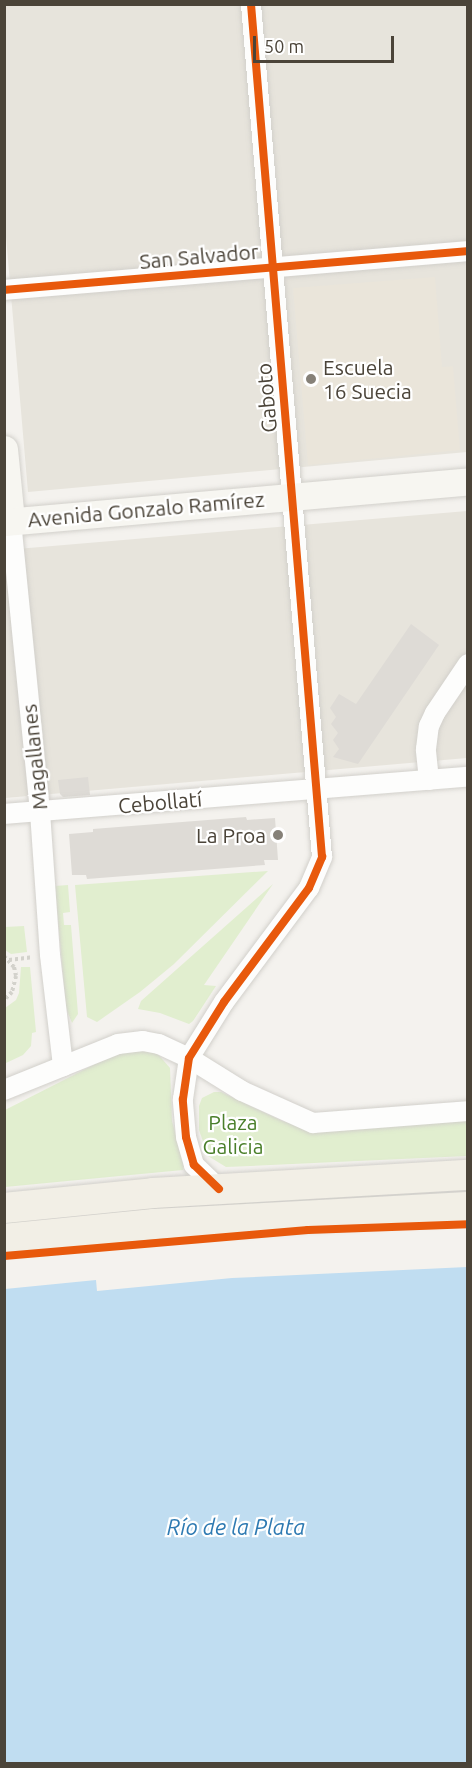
<!DOCTYPE html>
<meta charset="utf-8">
<style>
body{margin:0}
#map{position:relative;width:472px;height:1768px;overflow:hidden;background:#f4f2ee;font-family:Ubuntu,sans-serif}
div>[style]{position:absolute}
.residential>*{inset:0;background:#e7e4dc}
.education>*{inset:0;background:#eae5da}
.green>*{inset:0;background:#e1eecf}
.water>*{inset:0;background:#c0ddf1}
.building>*{inset:0;background:#dedbd6}
.path>*{height:4px;margin-top:-2px;transform-origin:0;background:repeating-linear-gradient(90deg,#d3d2cc 0 3px,transparent 0 6px)}
.roads{filter:drop-shadow(0 0 2px #d2d0cb) drop-shadow(0 0 2px #d2d0cb)}
.street>*{height:20px;margin:-10px;padding:0 10px;transform-origin:10px;border-radius:10px;background:#fdfdfc}
.secondary>*{height:27px;margin:-13.5px;padding:0 13.5px;transform-origin:13.5px;border-radius:13.5px;background:#f7f6f1}
.primary>*{height:30px;margin:-15px;padding:0 15px;transform-origin:15px;border-radius:15px;background:#f2efe6}
.cycleway>*{height:8px;margin:-4px;padding:0 4px;transform-origin:4px;border-radius:4px;background:#e8590c}
.dots>*{width:16px;height:16px;translate:-50% -50%;box-sizing:border-box;border:3px solid #fff;border-radius:50%}
span{translate:-50% -50%;white-space:nowrap;text-align:center;line-height:1.15;-webkit-text-stroke:4.5px #fff;paint-order:stroke}
.street-label{font-size:21px;color:#4b4439}
.poi-label{font-size:21px;color:#4b4439}
.left{translate:0 -50%;text-align:left}
.right{translate:-100% -50%;text-align:right}
.park-label{font-size:21px;color:#4a7f2a}
.water-label{font-size:22px;color:#2e7ab2;font-style:italic}
.frame{position:absolute;inset:0;border:6px solid #4b4439;pointer-events:none}
.scale{position:absolute;left:253px;top:36px;width:141px;height:27px;box-sizing:border-box;border:3px solid #4b4439;border-top:0;padding-left:8px;font-size:18px;line-height:21px;white-space:nowrap;color:#4b4439;-webkit-text-stroke:4px #fff;paint-order:stroke}
</style>
<div id="map">
<div class="residential">
<i style="clip-path:polygon(4px 5px,467px 5px,467px 452px,28px 492px,5px 225px)"></i>
<i style="clip-path:polygon(467px 511px,467px 758px,5px 798px,5px 550px)"></i>
</div>
<div class="education">
<i style="clip-path:polygon(435px 277px,442px 367px,453px 366px,460px 450px,308px 465px,293px 288px)"></i>
</div>
<div class="green">
<i style="clip-path:polygon(268px 871px,174px 964px,140px 992px,97px 1022px,87px 1017px,75px 885px)"></i>
<i style="clip-path:polygon(273px 884px,204px 985px,216px 986px,193px 1021px,189px 1024px,160px 1013px,138px 1009px,141px 1001px)"></i>
<i style="clip-path:polygon(68px 885px,70px 912px,63px 913px,64px 925px,71px 925px,78px 1014px,72px 1023px,66px 1008px,55px 886px)"></i>
<i style="clip-path:polygon(24px 926px,27px 952px,11px 954px,5px 950px,5px 927px)"></i>
<i style="clip-path:polygon(21px 967px,30px 967px,36px 1032px,32px 1033px,31px 1046px,23px 1055px,6px 1063px,5px 1008px,16px 1000px,19px 993px)"></i>
<i style="clip-path:polygon(135px 1048px,157px 1053px,170px 1068px,172px 1121px,184px 1166px,183px 1170px,5px 1187px,5px 1110px,113px 1055px)"></i>
<i style="clip-path:polygon(214px 1092px,221px 1092px,282px 1121px,321px 1132px,467px 1119px,467px 1156px,226px 1167px,208px 1156px,199px 1130px,199px 1106px,202px 1098px)"></i>
</div>
<div class="water">
<i style="clip-path:polygon(467px 1267px,467px 1763px,5px 1763px,5px 1289px,96px 1280px,97px 1291px,232px 1278px)"></i>
</div>
<div class="building">
<i style="clip-path:polygon(411px 624px,439px 645px,358px 764px,333px 757px,339px 749px,333px 740px,338px 733px,331px 724px,336px 717px,330px 708px,339px 694px,356px 704px)"></i>
<i style="clip-path:polygon(88px 777px,90px 795px,63px 797px,60px 794px,58px 780px)"></i>
<i style="clip-path:polygon(246px 817px,247px 820px,275px 818px,278px 860px,264px 860px,265px 865px,87px 879px,86px 875px,72px 875px,69px 834px,93px 832px,93px 829px)"></i>
</div>
<div class="path">
<i style="left:4px;top:956px;width:15px;rotate:48deg"></i>
<i style="left:14px;top:967px;width:9px;rotate:77deg"></i>
<i style="left:16px;top:976px;width:16px;rotate:104deg"></i>
<i style="left:12px;top:992px;width:11px;rotate:135deg"></i>
<i style="left:9px;top:960px;width:23px;rotate:-7deg"></i>
</div>
<div class="roads">
<div class="street">
<i style="left:4px;top:290px;width:466px;rotate:-4.8deg"></i>
<i style="left:11px;top:521px;width:292px;rotate:84.3deg"></i>
<i style="left:40px;top:812px;width:143px;rotate:86deg"></i>
<i style="left:50px;top:955px;width:112px;rotate:83.3deg"></i>
<i style="left:429px;top:780px;width:31px;rotate:-96deg"></i>
<i style="left:426px;top:749px;width:23px;rotate:-83deg"></i>
<i style="left:429px;top:726px;width:14px;rotate:-65deg"></i>
<i style="left:435px;top:713px;width:59px;rotate:-56deg"></i>
<i style="left:4px;top:814px;width:465px;rotate:-4.6deg"></i>
<i style="left:4px;top:1090px;width:123px;rotate:-22deg"></i>
<i style="left:118px;top:1044px;width:25px;rotate:-7deg"></i>
<i style="left:143px;top:1041px;width:16px;rotate:11deg"></i>
<i style="left:159px;top:1044px;width:33px;rotate:25deg"></i>
<i style="left:189px;top:1058px;width:62px;rotate:31.9deg"></i>
<i style="left:242px;top:1091px;width:78px;rotate:24.3deg"></i>
<i style="left:313px;top:1123px;width:155px;rotate:-4.4deg"></i>
<i style="left:219px;top:1189px;width:35px;rotate:-136deg"></i>
<i style="left:194px;top:1165px;width:29px;rotate:-106deg"></i>
<i style="left:186px;top:1137px;width:38px;rotate:-95deg"></i>
<i style="left:183px;top:1099px;width:41px;rotate:-81.7deg"></i>
<i style="left:189px;top:1058px;width:66px;rotate:-58deg"></i>
<i style="left:224px;top:1002px;width:142px;rotate:-53.3deg"></i>
<i style="left:309px;top:888px;width:34px;rotate:-67deg"></i>
<i style="left:322px;top:857px;width:856px;rotate:-94.76deg"></i>
</div>
<div class="secondary">
<i style="left:4px;top:449px;width:72px;rotate:84.4deg"></i>
<i style="left:4px;top:522px;width:466px;rotate:-5deg"></i>
</div>
<div class="primary">
<i style="left:4px;top:1208px;width:150px;rotate:-5.7deg"></i>
<i style="left:153px;top:1193px;width:316px;rotate:-3.3deg"></i>
<i style="left:4px;top:1239px;width:151px;rotate:-5.7deg"></i>
<i style="left:154px;top:1224px;width:314px;rotate:-3.1deg"></i>
</div>
</div>
<div class="cycleway">
<i style="left:4px;top:290px;width:466px;rotate:-4.8deg"></i>
<i style="left:219px;top:1189px;width:35px;rotate:-136deg"></i>
<i style="left:194px;top:1165px;width:29px;rotate:-106deg"></i>
<i style="left:186px;top:1137px;width:38px;rotate:-95deg"></i>
<i style="left:183px;top:1099px;width:41px;rotate:-81.7deg"></i>
<i style="left:189px;top:1058px;width:66px;rotate:-58deg"></i>
<i style="left:224px;top:1002px;width:142px;rotate:-53.3deg"></i>
<i style="left:309px;top:888px;width:34px;rotate:-67deg"></i>
<i style="left:322px;top:857px;width:856px;rotate:-94.76deg"></i>
<i style="left:4px;top:1256px;width:305px;rotate:-4.9deg"></i>
<i style="left:308px;top:1230px;width:160px;rotate:-2.1deg"></i>
</div>
<div class="dots">
<i style="left:311px;top:379px;background:#868178"></i>
<i style="left:278px;top:835px;background:#868178"></i>
</div>
<div class="street-label">
<span style="left:199px;top:256px;rotate:-5deg">San Salvador</span>
<span style="left:266px;top:398px;rotate:-95deg">Gaboto</span>
<span style="left:146px;top:509px;rotate:-5deg">Avenida Gonzalo Ramírez</span>
<span style="left:34px;top:757px;rotate:-96deg">Magallanes</span>
<span style="left:160px;top:802px;rotate:-5deg">Cebollatí</span>
</div>
<div class="poi-label">
<span class="left" style="left:323px;top:379px">Escuela<br>16 Suecia</span>
<span class="right" style="left:266px;top:835px">La Proa</span>
</div>
<div class="park-label">
<span style="left:233px;top:1134px">Plaza<br>Galicia</span>
</div>
<div class="water-label">
<span style="left:236px;top:1527px">Río de la Plata</span>
</div>
<div class="frame"></div>
<div class="scale">50 m</div>
</div>
